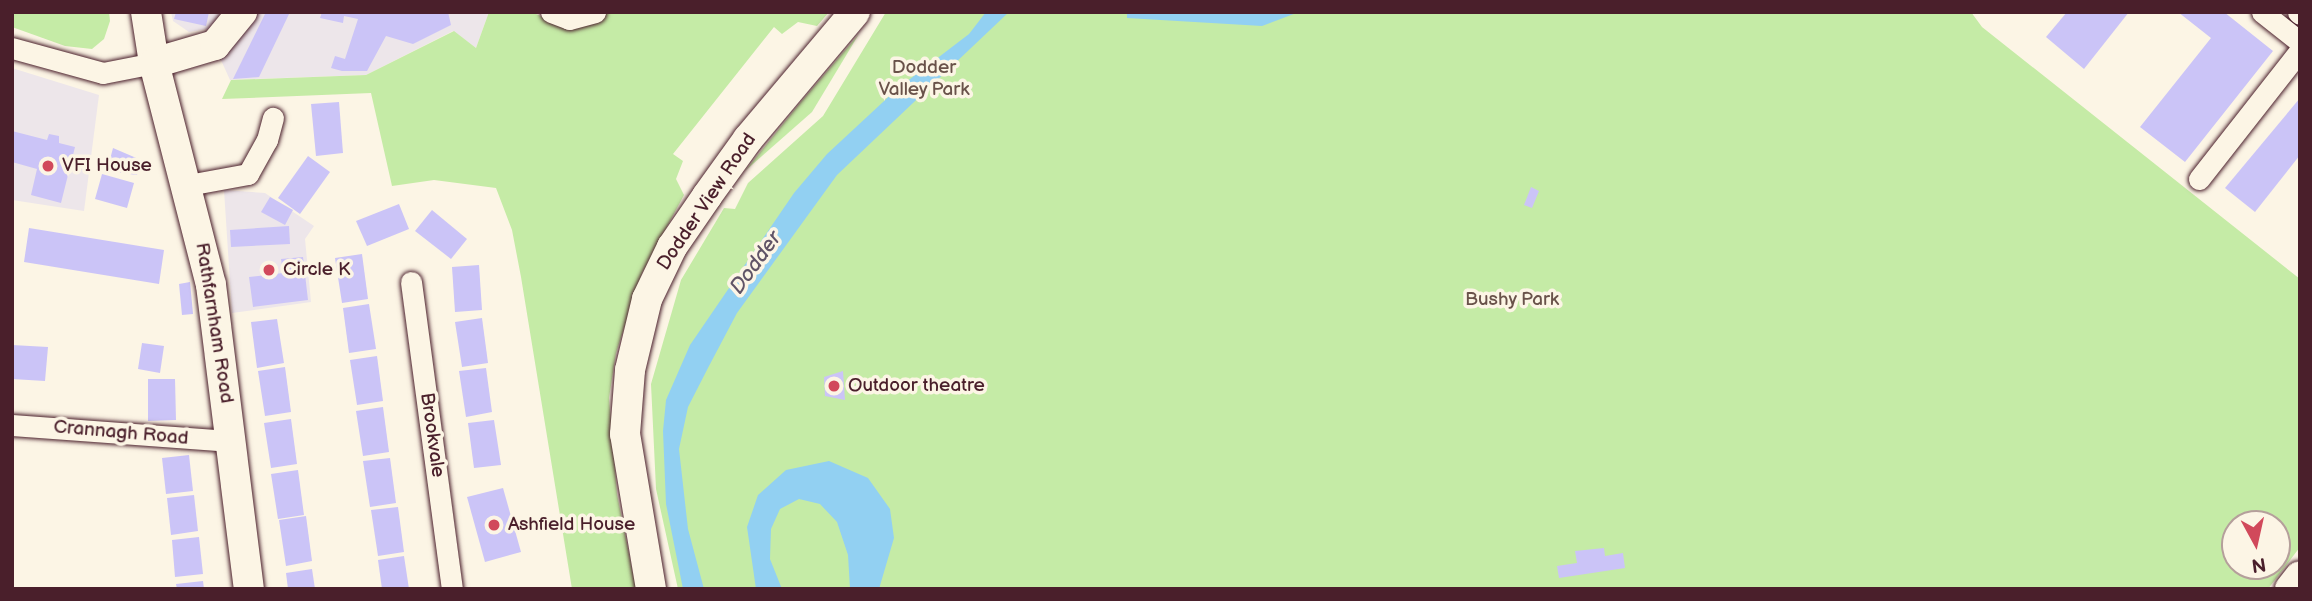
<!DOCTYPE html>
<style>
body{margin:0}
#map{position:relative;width:2312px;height:601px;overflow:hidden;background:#fcf5e5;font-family:"Balsamiq Sans",sans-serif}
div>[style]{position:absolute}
.built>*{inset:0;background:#ede6ea}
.green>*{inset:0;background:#c5eba6}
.water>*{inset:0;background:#92d0f2}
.building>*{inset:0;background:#cbc4f7}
.roads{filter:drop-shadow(0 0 2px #4a1f2b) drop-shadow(0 0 2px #4a1f2b)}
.street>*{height:21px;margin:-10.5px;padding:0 10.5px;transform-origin:10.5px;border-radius:10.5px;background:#fcf5e5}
.secondary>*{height:30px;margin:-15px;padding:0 15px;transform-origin:15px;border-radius:15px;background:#fcf5e5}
.dots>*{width:19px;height:19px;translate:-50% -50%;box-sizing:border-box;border:4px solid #fcf5e5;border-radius:50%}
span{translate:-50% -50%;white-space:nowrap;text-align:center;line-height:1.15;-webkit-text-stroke:7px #fcf5e5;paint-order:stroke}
.park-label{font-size:19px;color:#69524a}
.poi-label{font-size:19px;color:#4a1f2b}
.left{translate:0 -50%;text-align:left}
.street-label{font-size:19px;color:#4a1f2b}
.water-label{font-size:21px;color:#605467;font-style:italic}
.frame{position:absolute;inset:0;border:14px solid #4a1f2b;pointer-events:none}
.north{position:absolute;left:2221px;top:510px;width:70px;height:70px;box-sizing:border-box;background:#fcf5e5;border:2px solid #b59f9b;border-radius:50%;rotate:172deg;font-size:19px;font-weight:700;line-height:28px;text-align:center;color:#4a1f2b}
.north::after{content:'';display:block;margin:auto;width:24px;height:32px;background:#d1495b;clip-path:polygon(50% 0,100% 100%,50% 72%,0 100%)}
</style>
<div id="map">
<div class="built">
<i style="clip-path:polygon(171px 12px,489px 12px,476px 48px,453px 31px,366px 75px,230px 80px,207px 29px,189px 32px,173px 21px)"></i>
<i style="clip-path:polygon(12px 68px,99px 95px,84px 211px,12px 200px)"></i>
<i style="clip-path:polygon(224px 190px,265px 193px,314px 226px,305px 239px,311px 302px,232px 313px)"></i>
</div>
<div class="green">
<i style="clip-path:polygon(12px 12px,109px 12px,110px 21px,104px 39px,92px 49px,65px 46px,12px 27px)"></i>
<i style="clip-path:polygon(489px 12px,531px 12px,548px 19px,604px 12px,829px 12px,817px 26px,798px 22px,782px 34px,774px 27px,673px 154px,683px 161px,676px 179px,684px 195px,642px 273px,616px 353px,609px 398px,617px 494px,636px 589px,572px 589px,521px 277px,512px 230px,496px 188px,434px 180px,392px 186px,371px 93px,222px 99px,231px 80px,366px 75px,454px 31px,476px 48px)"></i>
<i style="clip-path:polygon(evenodd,886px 12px,1971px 12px,1982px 27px,2300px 279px,2300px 547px,2268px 589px,678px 589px,656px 489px,651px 384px,681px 280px,724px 208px,735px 209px,748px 183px,823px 116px,886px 12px,2235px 524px,2277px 524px,2277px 566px,2235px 566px,2235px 524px)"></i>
<i style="clip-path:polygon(859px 34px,812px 112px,745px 171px,800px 103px)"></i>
</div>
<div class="water">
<i style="clip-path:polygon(986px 12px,1009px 12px,837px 175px,737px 313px,709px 366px,688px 407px,679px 449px,688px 529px,704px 589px,683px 589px,666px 504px,663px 431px,666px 400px,690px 345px,794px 193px,827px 154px,897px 89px,969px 34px)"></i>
<i style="clip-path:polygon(1127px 12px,1299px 12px,1262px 26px,1127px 18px)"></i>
<i style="clip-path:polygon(829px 461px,868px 478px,890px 509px,894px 538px,879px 589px,850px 589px,848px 555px,837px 522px,820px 504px,799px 499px,780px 509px,771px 529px,770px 559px,782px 589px,756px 589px,747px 527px,758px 495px,786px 470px)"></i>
</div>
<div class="building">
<i style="clip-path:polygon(176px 12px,209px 12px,206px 26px,174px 19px)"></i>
<i style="clip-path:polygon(266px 12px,290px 12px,259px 77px,233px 79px)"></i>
<i style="clip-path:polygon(322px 12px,448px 12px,451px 25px,413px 44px,386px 36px,367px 71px,342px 71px,331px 68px,335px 56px,345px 59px,358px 19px,344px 16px,343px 23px,320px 18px)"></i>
<i style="clip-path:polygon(2067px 12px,2129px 12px,2084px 69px,2046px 37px)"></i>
<i style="clip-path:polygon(2178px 12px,2224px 12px,2273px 51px,2185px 162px,2140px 127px,2211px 38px)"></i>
<i style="clip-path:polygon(2300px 98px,2300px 155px,2255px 212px,2225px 188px)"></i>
<i style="clip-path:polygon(339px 102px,343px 153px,316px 156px,311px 104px)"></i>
<i style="clip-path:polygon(12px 131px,47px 140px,49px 134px,59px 136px,59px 143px,75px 147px,61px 203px,31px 195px,37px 169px,12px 162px)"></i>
<i style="clip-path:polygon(113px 148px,141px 160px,137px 175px,107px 171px)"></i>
<i style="clip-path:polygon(308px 156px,330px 172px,300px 214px,278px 198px)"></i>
<i style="clip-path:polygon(102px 174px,134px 183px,127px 208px,95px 199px)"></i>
<i style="clip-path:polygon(1531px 187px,1539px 191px,1532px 208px,1524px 205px)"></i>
<i style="clip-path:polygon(270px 197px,293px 210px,285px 225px,261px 212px)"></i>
<i style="clip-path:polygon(399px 204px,409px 229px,367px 246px,356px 221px)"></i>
<i style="clip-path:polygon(432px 210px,467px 239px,451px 259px,415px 231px)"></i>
<i style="clip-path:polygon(289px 226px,290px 244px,231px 247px,230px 230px)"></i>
<i style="clip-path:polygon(29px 228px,164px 250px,159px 284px,24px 262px)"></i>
<i style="clip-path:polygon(362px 254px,368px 299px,342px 303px,335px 258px)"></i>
<i style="clip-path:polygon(303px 257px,308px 300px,253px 307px,249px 277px,283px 273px,281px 259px)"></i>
<i style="clip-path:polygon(479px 265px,482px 310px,455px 312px,452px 267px)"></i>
<i style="clip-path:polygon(190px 282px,193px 314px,182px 315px,179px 284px)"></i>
<i style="clip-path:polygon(369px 304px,376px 349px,349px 353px,343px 308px)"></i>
<i style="clip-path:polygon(482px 318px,488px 363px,462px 367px,455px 322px)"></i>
<i style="clip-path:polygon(277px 319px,284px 363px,257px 368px,251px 322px)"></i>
<i style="clip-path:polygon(142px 343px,164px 346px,160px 373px,138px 369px)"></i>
<i style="clip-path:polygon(12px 345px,48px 347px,45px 381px,12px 379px)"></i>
<i style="clip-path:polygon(377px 356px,383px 401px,357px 405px,350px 360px)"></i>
<i style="clip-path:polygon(285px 367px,291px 412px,265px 416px,258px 371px)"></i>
<i style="clip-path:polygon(486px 368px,492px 412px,466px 417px,459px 371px)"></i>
<i style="clip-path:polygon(843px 371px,845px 400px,825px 396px,824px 377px)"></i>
<i style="clip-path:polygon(148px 379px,175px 379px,176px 420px,148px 421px)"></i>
<i style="clip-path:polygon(383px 407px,389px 452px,363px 456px,356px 411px)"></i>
<i style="clip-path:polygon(291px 419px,297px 464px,271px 468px,264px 423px)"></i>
<i style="clip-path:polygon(494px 420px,501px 465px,474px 468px,468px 423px)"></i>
<i style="clip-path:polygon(189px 455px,193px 491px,166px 494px,162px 458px)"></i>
<i style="clip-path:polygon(390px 458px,396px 503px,370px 507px,363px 461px)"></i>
<i style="clip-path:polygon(298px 470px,304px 515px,278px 519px,271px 474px)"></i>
<i style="clip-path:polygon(503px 488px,521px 552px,485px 562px,467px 497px)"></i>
<i style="clip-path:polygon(194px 495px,198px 531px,171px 535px,167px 498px)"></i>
<i style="clip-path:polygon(398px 507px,404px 552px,378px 556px,371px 510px)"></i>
<i style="clip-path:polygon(306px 516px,312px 561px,286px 566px,279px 520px)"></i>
<i style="clip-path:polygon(199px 537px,203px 574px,175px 577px,172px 540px)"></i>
<i style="clip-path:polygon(1604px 548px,1605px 556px,1623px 553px,1625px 568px,1559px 578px,1557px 566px,1577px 563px,1575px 551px)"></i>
<i style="clip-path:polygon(404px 556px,409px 589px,382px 589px,378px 560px)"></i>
<i style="clip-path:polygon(312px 569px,315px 589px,288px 589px,286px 573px)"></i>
<i style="clip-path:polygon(203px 581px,204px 589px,177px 589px,176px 584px)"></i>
</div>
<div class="roads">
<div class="street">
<i style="left:551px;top:12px;width:19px;rotate:21deg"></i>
<i style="left:569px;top:19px;width:27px;rotate:-15deg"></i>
<i style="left:2262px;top:12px;width:48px;rotate:38.3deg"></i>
<i style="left:2298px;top:12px;width:3px;rotate:45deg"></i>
<i style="left:12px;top:48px;width:94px;rotate:15.4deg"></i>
<i style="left:103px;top:73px;width:52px;rotate:-11.1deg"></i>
<i style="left:2199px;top:179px;width:164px;rotate:-51.9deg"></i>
<i style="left:188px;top:185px;width:61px;rotate:-10.4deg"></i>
<i style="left:248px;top:174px;width:39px;rotate:-61deg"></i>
<i style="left:267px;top:140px;width:23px;rotate:-75deg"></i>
<i style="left:411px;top:282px;width:310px;rotate:82.4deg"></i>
<i style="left:12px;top:425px;width:220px;rotate:4.2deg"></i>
</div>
<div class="secondary">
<i style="left:146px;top:12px;width:52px;rotate:81.1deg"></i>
<i style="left:154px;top:63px;width:229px;rotate:75.6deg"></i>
<i style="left:211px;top:285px;width:306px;rotate:82.9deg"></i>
<i style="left:154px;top:63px;width:64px;rotate:-16.4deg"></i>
<i style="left:215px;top:45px;width:43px;rotate:-50.7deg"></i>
<i style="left:651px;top:589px;width:157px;rotate:-99.5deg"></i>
<i style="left:625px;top:434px;width:64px;rotate:-85.5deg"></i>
<i style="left:630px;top:370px;width:73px;rotate:-76.5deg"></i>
<i style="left:647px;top:299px;width:58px;rotate:-64.3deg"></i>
<i style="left:672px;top:247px;width:62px;rotate:-55.5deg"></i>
<i style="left:707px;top:196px;width:70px;rotate:-54.3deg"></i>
<i style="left:748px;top:139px;width:166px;rotate:-49.9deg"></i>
<i style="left:2290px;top:589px;width:16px;rotate:-52deg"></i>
</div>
</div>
<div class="dots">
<i style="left:48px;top:166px;background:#d1495b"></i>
<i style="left:269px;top:270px;background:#d1495b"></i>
<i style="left:834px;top:386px;background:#d1495b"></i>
<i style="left:494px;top:525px;background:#d1495b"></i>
</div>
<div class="park-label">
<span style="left:924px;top:79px">Dodder<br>Valley Park</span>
<span style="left:1512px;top:300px">Bushy Park</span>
</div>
<div class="poi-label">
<span class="left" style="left:62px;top:166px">VFI House</span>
<span class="left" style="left:283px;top:270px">Circle K</span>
<span class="left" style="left:848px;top:386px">Outdoor theatre</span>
<span class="left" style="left:508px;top:525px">Ashfield House</span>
</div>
<div class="street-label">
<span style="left:707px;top:202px;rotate:-56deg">Dodder View Road</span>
<span style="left:214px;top:323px;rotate:81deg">Rathfarnham Road</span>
<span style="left:121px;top:433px;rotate:5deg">Crannagh Road</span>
<span style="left:432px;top:435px;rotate:82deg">Brookvale</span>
</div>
<div class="water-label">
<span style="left:756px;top:263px;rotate:-54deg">Dodder</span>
</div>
<div class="frame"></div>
<div class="north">N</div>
</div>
